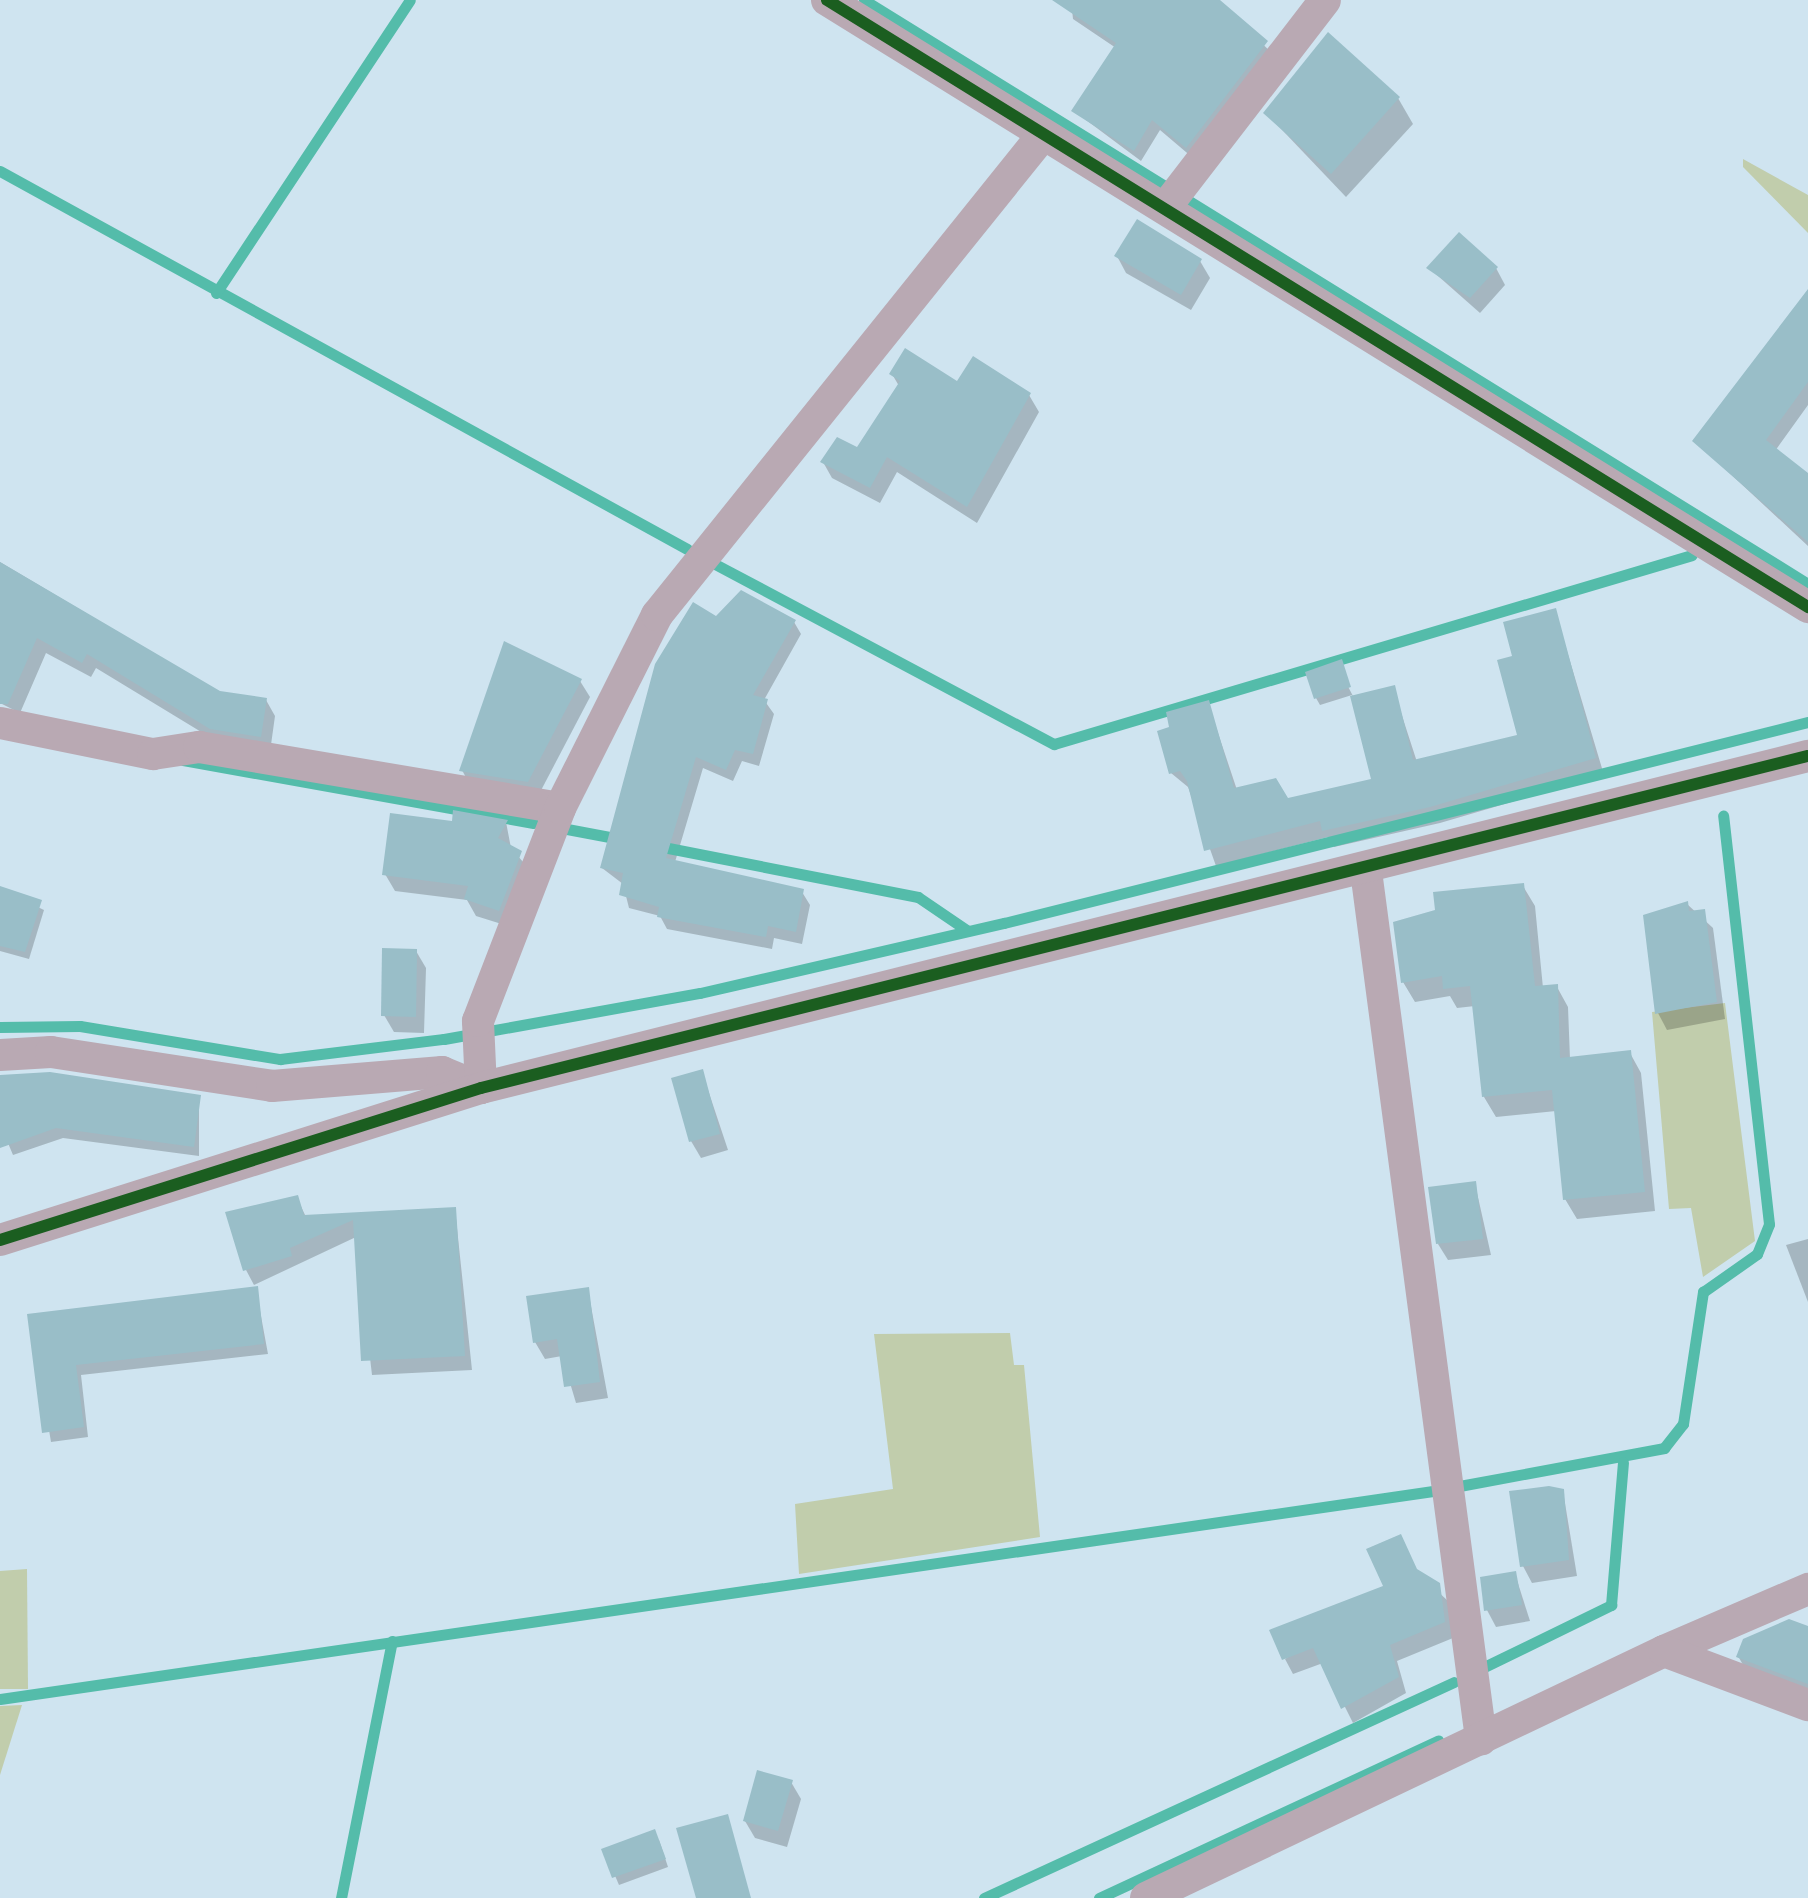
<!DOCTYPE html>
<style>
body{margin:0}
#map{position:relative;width:1808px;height:1898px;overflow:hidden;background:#cfe4f0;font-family:"Asap Condensed",sans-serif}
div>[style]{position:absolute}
.green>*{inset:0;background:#c1cdac}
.shadow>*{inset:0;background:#0003}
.stream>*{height:11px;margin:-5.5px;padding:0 5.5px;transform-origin:5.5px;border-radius:5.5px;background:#54bcaa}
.building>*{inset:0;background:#99bec8}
.minor>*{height:32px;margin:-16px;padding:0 16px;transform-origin:16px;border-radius:16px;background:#b9a9b3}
.cycleway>*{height:12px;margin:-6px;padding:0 6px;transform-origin:6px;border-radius:6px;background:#1b5e20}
span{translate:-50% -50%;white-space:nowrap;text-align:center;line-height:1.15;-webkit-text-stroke:10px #e4f1f8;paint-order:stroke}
</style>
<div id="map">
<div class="green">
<i style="clip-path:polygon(1743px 159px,1808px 195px,1808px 233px,1743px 167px)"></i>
<i style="clip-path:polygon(1725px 1003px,1755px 1241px,1703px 1277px,1691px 1208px,1669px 1209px,1652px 1012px)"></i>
<i style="clip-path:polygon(1010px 1333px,1014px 1365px,1024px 1365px,1040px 1537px,799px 1574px,795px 1504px,893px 1489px,874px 1334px)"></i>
<i style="clip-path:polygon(27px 1569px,28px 1689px,0 1689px,0 1571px)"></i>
<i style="clip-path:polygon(22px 1705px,0 1775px,0 1706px)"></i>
</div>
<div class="shadow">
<i style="clip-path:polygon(1071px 0,1216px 0,1273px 54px,1193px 158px,1160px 130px,1141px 161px,1074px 111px,1116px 48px,1073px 19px)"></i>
<i style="clip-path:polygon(1398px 98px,1413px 124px,1346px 197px,1266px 113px)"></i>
<i style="clip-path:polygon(1117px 256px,1200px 261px,1210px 278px,1191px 310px,1126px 273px)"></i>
<i style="clip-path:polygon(1429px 268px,1496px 268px,1505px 285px,1480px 313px)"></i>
<i style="clip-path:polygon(1808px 314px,1808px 405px,1775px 451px,1808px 477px,1808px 546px,1695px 441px)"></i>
<i style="clip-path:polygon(892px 374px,1029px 395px,1039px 412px,977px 523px,897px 472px,880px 503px,832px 478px,823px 462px,858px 451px,899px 386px)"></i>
<i style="clip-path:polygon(0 562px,220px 693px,266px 700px,275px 716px,270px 752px,221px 744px,96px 668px,91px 677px,46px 653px,20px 713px,0 703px)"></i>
<i style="clip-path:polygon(1555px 611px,1604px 775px,1440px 823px,1334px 847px,1328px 837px,1216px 866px,1188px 787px,1171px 773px,1208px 703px,1237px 790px,1287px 800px,1374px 781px,1352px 695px,1320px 705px,1316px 698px,1343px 677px,1354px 698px,1393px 688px,1417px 762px,1520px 736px,1515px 658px)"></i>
<i style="clip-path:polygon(717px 619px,794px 622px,801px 634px,764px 700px,774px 714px,759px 766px,742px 761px,733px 781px,703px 768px,675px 862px,802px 892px,810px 905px,802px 944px,774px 938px,772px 949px,667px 929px,660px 916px,629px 908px,623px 884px,602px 868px)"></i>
<i style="clip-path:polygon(505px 645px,580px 681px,590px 697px,537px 798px,471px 787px,462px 770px)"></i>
<i style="clip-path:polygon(506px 822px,511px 848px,530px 870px,508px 926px,476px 916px,467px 900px,395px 891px,385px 874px,454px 824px)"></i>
<i style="clip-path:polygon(1523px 886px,1535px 906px,1543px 988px,1557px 987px,1568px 1007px,1570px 1059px,1630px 1053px,1641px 1073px,1655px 1211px,1577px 1219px,1565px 1199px,1556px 1111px,1496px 1117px,1484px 1097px,1475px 1006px,1457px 1008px,1450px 996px,1415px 1002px,1403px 982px)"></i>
<i style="clip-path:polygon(0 889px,44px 910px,29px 959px,0 951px)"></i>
<i style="clip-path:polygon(1687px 904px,1713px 928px,1725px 1019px,1667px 1030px,1658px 1013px)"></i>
<i style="clip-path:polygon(416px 951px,426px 968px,424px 1033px,394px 1032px,384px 1015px)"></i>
<i style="clip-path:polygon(702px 1072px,728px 1150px,701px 1158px,691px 1141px)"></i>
<i style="clip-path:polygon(0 1080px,199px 1098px,199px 1156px,63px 1138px,13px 1155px,0 1124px)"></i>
<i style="clip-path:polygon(1475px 1184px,1491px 1255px,1448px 1260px,1438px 1244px)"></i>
<i style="clip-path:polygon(297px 1198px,306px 1217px,455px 1209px,472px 1370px,372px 1375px,356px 1237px,254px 1285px,246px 1270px)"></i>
<i style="clip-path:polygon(1808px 1239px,1808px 1302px,1786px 1245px)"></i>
<i style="clip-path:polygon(256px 1289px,268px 1354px,81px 1375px,88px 1437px,51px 1442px,30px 1317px)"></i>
<i style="clip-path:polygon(588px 1290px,608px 1398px,576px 1403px,562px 1356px,545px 1359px,535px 1342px)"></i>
<i style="clip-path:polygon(1563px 1491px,1577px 1576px,1532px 1583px,1523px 1566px)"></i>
<i style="clip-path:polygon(1418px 1573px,1448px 1601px,1453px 1638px,1397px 1661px,1406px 1693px,1353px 1723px,1323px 1663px,1293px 1674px,1285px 1659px)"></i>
<i style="clip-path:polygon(1515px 1574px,1530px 1621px,1496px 1627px,1487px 1610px)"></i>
<i style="clip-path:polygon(1808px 1628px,1808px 1694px,1747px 1672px,1738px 1656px)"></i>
<i style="clip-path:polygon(791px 1782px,801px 1799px,787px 1847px,755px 1838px,745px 1821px)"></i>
<i style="clip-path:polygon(659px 1840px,668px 1867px,619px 1885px,604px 1850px)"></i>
</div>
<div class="stream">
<i style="left:864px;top:0;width:1110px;rotate:31.74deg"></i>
<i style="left:0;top:171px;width:784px;rotate:28.82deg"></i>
<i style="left:216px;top:293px;width:351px;rotate:-56.5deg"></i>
<i style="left:713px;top:563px;width:386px;rotate:28deg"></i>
<i style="left:1054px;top:744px;width:665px;rotate:-16.5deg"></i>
<i style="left:183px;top:760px;width:356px;rotate:10.2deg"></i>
<i style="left:567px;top:829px;width:54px;rotate:10.7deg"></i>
<i style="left:658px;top:846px;width:265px;rotate:11.1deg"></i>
<i style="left:918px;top:897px;width:60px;rotate:34.2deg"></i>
<i style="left:0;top:1027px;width:80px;rotate:-0.7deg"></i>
<i style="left:80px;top:1026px;width:203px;rotate:9.4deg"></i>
<i style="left:280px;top:1059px;width:165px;rotate:-7deg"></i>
<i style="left:444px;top:1039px;width:260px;rotate:-10.2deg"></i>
<i style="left:700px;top:993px;width:312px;rotate:-13deg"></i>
<i style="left:1004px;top:923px;width:829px;rotate:-14.04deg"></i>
<i style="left:1454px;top:1487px;width:214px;rotate:-10.5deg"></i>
<i style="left:1664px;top:1448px;width:31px;rotate:-52deg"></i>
<i style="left:1683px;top:1424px;width:134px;rotate:-81.4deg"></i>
<i style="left:1703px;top:1292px;width:66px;rotate:-35.1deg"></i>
<i style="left:1757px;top:1254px;width:32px;rotate:-68deg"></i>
<i style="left:1769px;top:1224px;width:411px;rotate:-96.4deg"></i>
<i style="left:1482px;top:1668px;width:144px;rotate:-26deg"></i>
<i style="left:1611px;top:1605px;width:143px;rotate:-85.2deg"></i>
<i style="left:0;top:1699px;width:1448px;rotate:-8.26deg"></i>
<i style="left:341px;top:1898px;width:262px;rotate:-78.8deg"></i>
<i style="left:984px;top:1898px;width:517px;rotate:-24.68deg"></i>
<i style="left:1099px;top:1898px;width:374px;rotate:-24.9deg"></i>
</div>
<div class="building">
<i style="clip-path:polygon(1052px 0,1220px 0,1268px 41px,1186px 148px,1152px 120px,1134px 151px,1071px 111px,1116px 43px)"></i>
<i style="clip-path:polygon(1328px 32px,1400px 97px,1331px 174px,1263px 113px)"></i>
<i style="clip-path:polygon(1137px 219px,1202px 259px,1181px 295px,1114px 256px)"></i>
<i style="clip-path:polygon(1459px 232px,1498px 267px,1470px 298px,1426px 268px)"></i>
<i style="clip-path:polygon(1808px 289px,1808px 382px,1766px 440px,1808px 473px,1808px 542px,1692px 441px)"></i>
<i style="clip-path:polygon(905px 348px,957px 381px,973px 356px,1031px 393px,967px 507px,887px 457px,870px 488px,820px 462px,837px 437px,857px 447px,900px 381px,889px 374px)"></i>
<i style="clip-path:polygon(0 562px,220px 691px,267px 698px,261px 737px,210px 729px,87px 654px,82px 663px,37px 638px,8px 704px,0 704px)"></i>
<i style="clip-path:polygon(741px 590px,796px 620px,753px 695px,768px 699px,753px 754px,735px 750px,726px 770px,696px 757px,666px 858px,804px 889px,796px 932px,768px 926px,766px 937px,657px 917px,659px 907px,619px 895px,623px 873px,600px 868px,655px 664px,693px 602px,716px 616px)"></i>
<i style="clip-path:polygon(1556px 608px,1596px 758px,1430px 807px,1322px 831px,1320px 821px,1204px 851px,1187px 781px,1180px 771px,1169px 774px,1157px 731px,1169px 727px,1166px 712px,1209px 700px,1234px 788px,1276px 778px,1288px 798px,1371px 779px,1350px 696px,1395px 685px,1413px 760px,1517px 735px,1497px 660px,1512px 656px,1503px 622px)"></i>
<i style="clip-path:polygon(504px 641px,582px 679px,528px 782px,459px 771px)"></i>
<i style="clip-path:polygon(1342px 659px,1351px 687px,1314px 699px,1305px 672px)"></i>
<i style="clip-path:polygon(453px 810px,508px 820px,498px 838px,522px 851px,499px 911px,464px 899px,468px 886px,382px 875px,390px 813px,452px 821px)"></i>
<i style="clip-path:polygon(1524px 883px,1535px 986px,1558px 984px,1560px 1058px,1631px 1050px,1645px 1192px,1563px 1200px,1552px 1090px,1482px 1097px,1470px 986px,1443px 989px,1442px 976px,1401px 983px,1393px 922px,1435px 910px,1433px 892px)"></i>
<i style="clip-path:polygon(0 886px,42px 900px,25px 952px,0 946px)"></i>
<i style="clip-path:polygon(1688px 901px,1689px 911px,1705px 909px,1717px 1002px,1655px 1014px,1643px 915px)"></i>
<i style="clip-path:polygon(382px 948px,417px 949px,416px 1017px,381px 1016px)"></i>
<i style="clip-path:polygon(703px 1069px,720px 1134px,689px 1142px,671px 1078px)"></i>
<i style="clip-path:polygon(50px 1072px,201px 1095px,194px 1147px,56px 1128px,0 1148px,0 1075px)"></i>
<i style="clip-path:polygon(1476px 1181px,1483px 1239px,1436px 1244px,1428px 1187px)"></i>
<i style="clip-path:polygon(298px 1195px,304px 1215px,456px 1207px,465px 1356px,361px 1361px,353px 1220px,290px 1248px,292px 1256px,243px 1271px,225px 1212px)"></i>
<i style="clip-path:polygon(258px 1286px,264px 1344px,76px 1365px,84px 1427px,42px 1433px,27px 1314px)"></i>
<i style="clip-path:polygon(589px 1287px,600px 1382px,564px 1387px,557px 1339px,533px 1343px,526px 1296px)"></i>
<i style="clip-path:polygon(1549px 1486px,1564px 1489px,1569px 1560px,1520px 1567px,1509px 1491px)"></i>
<i style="clip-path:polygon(1401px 1534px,1417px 1569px,1440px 1583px,1445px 1622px,1390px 1645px,1399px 1677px,1341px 1709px,1313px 1648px,1282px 1660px,1269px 1630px,1383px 1586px,1366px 1549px)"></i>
<i style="clip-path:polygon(1516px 1571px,1522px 1605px,1484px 1611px,1480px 1577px)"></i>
<i style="clip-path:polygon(1789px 1619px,1808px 1626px,1808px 1684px,1736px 1657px,1743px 1639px)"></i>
<i style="clip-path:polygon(757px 1770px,793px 1780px,778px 1831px,743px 1821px)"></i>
<i style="clip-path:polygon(728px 1814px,751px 1898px,696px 1898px,676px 1828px)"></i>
<i style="clip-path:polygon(655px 1829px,666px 1859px,612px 1878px,601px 1849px)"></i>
</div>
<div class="minor">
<i style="left:827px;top:0;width:1154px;rotate:31.75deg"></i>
<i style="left:1165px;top:208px;width:262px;rotate:-52.4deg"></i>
<i style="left:0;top:723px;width:156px;rotate:11.5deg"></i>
<i style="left:153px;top:754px;width:47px;rotate:-8.7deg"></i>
<i style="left:199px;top:747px;width:366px;rotate:9.6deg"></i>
<i style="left:1366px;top:871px;width:876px;rotate:82.45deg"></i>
<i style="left:0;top:1055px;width:51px;rotate:-3.4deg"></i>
<i style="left:51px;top:1052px;width:224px;rotate:8.7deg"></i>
<i style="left:272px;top:1086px;width:171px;rotate:-4.7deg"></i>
<i style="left:442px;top:1072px;width:42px;rotate:22.3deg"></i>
<i style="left:481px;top:1088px;width:67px;rotate:-92.6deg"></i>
<i style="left:478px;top:1021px;width:228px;rotate:-68.9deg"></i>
<i style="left:560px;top:808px;width:216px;rotate:-63.3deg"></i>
<i style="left:657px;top:615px;width:615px;rotate:-51.21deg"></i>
<i style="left:0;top:1240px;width:504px;rotate:-17.54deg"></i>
<i style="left:481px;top:1088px;width:1368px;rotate:-14.05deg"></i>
<i style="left:1664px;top:1651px;width:157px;rotate:-23.3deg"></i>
<i style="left:1146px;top:1898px;width:574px;rotate:-25.49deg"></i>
<i style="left:1664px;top:1651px;width:154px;rotate:20.6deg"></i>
</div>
<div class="cycleway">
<i style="left:827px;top:0;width:1154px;rotate:31.75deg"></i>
<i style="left:0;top:1240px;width:504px;rotate:-17.54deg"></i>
<i style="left:481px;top:1088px;width:1368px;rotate:-14.05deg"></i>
</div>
</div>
